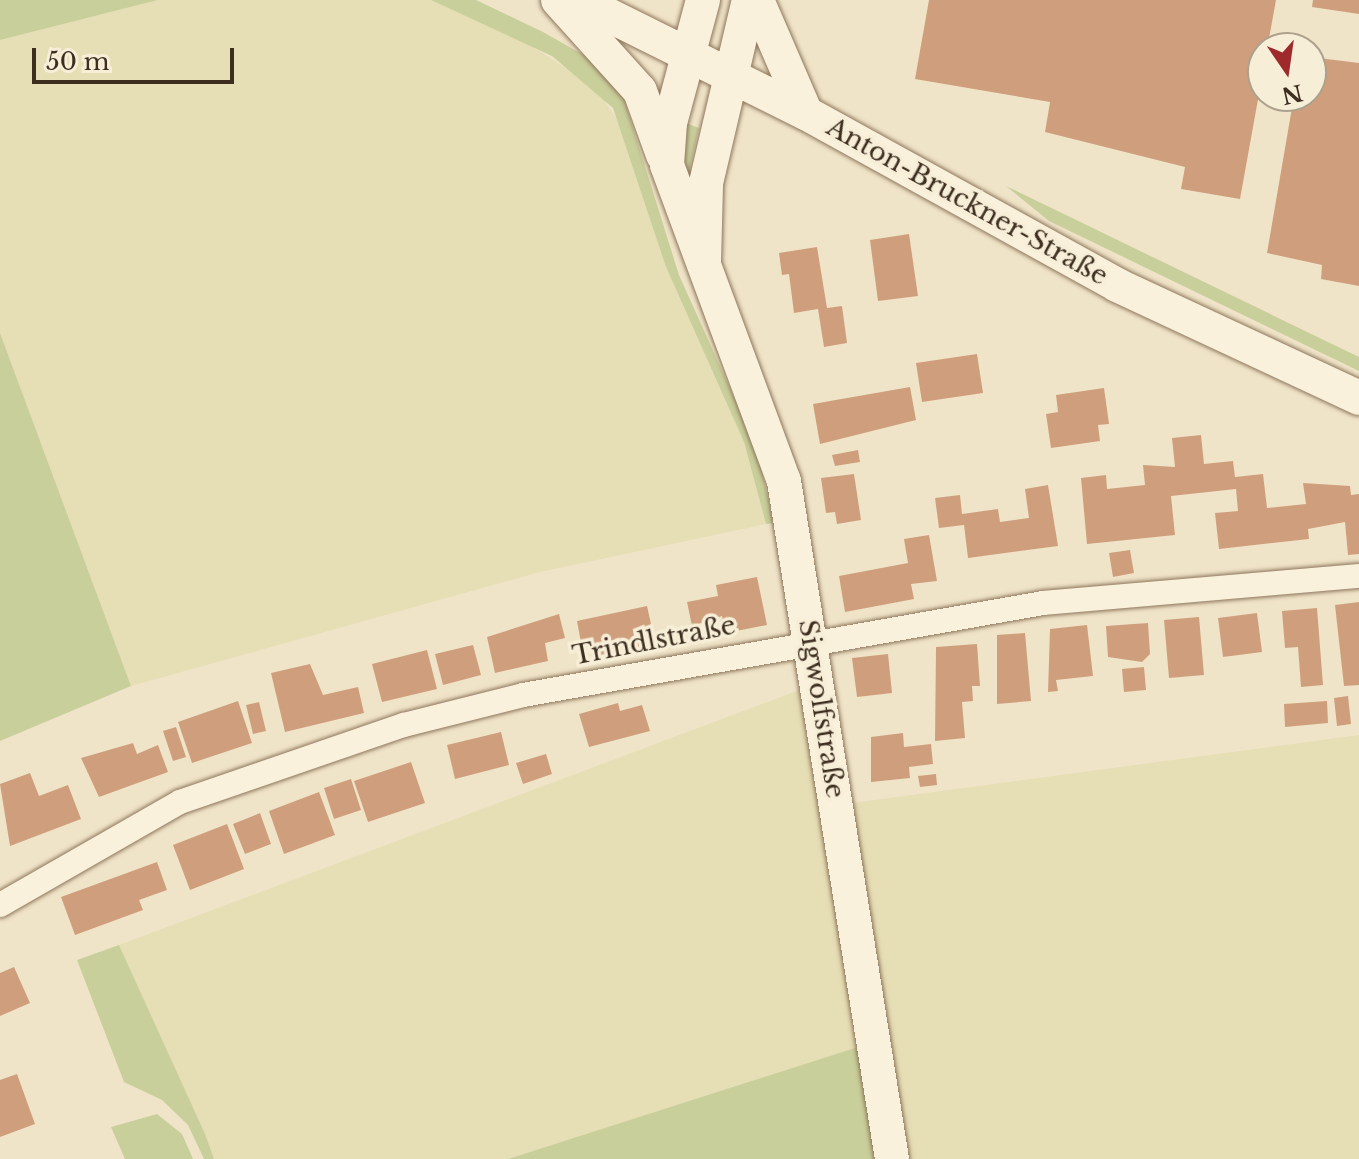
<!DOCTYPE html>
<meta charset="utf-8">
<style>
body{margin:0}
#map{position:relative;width:1359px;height:1159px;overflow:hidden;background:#f0e4c8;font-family:"Libre Baskerville",serif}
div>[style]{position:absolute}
.farmland>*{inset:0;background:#e6deb5}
.green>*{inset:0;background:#c9cf9b}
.building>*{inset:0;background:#cf9f7d}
.roads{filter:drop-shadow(0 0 2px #8d765c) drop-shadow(0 0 2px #8d765c)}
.street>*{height:24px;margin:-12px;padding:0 12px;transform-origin:12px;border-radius:12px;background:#faf1dc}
.secondary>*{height:34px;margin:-17px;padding:0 17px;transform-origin:17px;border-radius:17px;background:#faf1dc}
span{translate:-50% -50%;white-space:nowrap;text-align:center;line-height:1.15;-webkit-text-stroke:7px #f7eed8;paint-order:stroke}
.street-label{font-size:26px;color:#3d2e20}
.north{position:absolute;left:1247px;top:32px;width:80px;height:80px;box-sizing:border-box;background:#f7eed8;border:2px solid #ada18e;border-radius:50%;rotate:167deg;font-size:22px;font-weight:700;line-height:32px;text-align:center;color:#3d2e20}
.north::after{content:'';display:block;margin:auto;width:28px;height:36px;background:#9e2a2b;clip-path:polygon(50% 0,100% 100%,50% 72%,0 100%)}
.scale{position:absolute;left:32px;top:48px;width:202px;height:36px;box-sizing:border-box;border:4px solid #3d2e20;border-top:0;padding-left:10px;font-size:24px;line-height:28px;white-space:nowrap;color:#3d2e20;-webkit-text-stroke:6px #f7eed8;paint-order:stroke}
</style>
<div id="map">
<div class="farmland">
<i style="clip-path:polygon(158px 0,431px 0,527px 43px,596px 88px,621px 126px,666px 267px,744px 442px,766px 524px,540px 572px,131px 686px,0 333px,0 40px)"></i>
<i style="clip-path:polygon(805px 688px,861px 1046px,508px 1159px,214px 1159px,119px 945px)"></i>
<i style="clip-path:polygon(1359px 735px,1359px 1159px,906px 1159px,852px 803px)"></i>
</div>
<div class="green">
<i style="clip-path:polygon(0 0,158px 0,0 40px)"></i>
<i style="clip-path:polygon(431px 0,476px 0,543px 32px,589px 58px,623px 96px,679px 275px,756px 446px,774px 523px,766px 524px,744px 442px,666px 267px,613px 108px,552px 56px)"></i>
<i style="clip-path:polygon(683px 122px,699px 128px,684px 193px)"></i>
<i style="clip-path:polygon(1006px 186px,1359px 357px,1359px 371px,1049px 221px)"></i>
<i style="clip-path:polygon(0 333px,131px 686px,0 741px)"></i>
<i style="clip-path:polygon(119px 945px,205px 1134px,214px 1159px,204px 1159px,188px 1125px,162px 1100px,124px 1082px,77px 960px)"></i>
<i style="clip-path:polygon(861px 1046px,878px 1159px,508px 1159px)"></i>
<i style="clip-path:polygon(157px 1114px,182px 1134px,193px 1159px,125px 1159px,111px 1127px)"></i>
</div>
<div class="building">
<i style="clip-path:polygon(929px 0,1276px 0,1240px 199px,1181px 189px,1185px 167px,1045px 132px,1050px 102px,915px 79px)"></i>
<i style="clip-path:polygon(1313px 0,1359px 0,1359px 14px,1312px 7px)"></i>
<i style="clip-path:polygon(1311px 57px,1359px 63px,1359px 286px,1321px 279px,1322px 265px,1267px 253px,1294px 96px,1311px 96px)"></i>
<i style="clip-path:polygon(909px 234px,918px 296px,878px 301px,870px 240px)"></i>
<i style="clip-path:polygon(817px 247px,827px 308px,842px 306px,847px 343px,824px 347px,818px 309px,794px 313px,789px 274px,782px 275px,779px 253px)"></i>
<i style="clip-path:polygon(977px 354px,983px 393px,922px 402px,916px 363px)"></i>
<i style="clip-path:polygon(910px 387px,916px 420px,820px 444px,813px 404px)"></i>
<i style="clip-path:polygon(1104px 388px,1109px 424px,1098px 425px,1100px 441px,1051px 448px,1046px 414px,1058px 412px,1056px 395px)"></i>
<i style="clip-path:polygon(1201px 435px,1204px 464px,1233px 461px,1235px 477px,1263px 474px,1267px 508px,1306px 504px,1303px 483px,1350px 486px,1351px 495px,1359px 494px,1359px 554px,1348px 555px,1345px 522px,1308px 529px,1309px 539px,1219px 549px,1215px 513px,1238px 511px,1236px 489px,1171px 496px,1175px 535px,1087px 544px,1081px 478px,1106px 475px,1107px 489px,1145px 485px,1143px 465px,1175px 467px,1172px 438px)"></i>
<i style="clip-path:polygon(858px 450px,860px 462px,835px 466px,832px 455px)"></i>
<i style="clip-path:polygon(854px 474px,861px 520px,837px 524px,835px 512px,826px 513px,821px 478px)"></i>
<i style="clip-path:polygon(1048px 485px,1058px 546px,968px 558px,964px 525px,939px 528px,935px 498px,960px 495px,962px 514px,998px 509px,1000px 522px,1029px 518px,1025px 489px)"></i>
<i style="clip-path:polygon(929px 535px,937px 581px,911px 584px,914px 599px,845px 612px,839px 576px,908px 563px,904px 539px)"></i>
<i style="clip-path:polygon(1130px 550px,1134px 573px,1113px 577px,1109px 553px)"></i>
<i style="clip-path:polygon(757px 577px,767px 625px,726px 633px,722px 616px,692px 626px,687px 602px,718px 596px,716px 585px)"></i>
<i style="clip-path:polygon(1359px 602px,1359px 685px,1344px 686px,1335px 605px)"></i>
<i style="clip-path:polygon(647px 606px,653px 633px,640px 636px,644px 652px,599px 662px,595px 645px,582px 648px,577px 621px)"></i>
<i style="clip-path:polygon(1317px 608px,1323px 685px,1301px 687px,1298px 647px,1285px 648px,1282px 611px)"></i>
<i style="clip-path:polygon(1257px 613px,1262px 652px,1223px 657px,1218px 618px)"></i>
<i style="clip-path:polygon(559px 614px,565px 638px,545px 643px,548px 661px,495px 673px,487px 637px)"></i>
<i style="clip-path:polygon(1199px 617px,1204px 675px,1169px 678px,1164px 620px)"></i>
<i style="clip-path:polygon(1148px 623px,1150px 654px,1142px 662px,1108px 657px,1106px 626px)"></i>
<i style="clip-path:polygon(1087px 625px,1093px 676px,1056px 680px,1058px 691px,1048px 692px,1050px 629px)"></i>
<i style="clip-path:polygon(1025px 633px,1031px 701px,997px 704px,997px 635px)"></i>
<i style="clip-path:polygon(977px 644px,980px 686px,972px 686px,973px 701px,962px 702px,965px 738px,935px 741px,936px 647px)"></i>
<i style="clip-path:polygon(473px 645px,481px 675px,443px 685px,435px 654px)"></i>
<i style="clip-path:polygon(427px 650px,437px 689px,382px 702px,372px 664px)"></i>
<i style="clip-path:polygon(888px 654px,892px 693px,857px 697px,852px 658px)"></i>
<i style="clip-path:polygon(310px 664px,323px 695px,358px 687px,364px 713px,285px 732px,271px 673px)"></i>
<i style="clip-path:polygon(1144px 667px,1146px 690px,1124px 692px,1122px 669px)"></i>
<i style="clip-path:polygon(1348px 696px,1351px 724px,1337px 726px,1334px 698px)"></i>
<i style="clip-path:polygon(238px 701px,252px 743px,192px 763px,178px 722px)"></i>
<i style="clip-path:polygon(1327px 701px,1328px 723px,1285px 727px,1284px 704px)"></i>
<i style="clip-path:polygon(259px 702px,266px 731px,253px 734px,246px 705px)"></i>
<i style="clip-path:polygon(618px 703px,620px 711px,642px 705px,650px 731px,589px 747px,579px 714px)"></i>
<i style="clip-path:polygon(176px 727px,186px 757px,173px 761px,163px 731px)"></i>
<i style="clip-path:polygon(501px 732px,509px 765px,455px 779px,447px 745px)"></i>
<i style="clip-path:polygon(903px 733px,904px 747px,931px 744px,933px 764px,909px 767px,910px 778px,871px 782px,871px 737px)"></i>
<i style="clip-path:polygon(133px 743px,137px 754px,158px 745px,168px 772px,99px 797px,81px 758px)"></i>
<i style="clip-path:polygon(546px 754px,552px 774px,523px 784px,516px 763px)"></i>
<i style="clip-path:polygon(411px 762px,425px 803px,368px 822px,354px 781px)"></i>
<i style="clip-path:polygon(30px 773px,39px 796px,68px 785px,81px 819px,10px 846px,0 784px)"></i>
<i style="clip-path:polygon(936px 774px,937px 785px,920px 787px,918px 776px)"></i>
<i style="clip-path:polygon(351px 779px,361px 810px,334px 819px,324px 788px)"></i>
<i style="clip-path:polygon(319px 792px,335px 835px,284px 854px,269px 811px)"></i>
<i style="clip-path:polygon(260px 813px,271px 844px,245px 854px,233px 824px)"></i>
<i style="clip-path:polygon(227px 824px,244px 869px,190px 890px,173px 845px)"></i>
<i style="clip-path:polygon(157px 862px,167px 890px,139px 900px,143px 910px,75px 935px,61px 897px)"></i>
<i style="clip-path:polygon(14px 967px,30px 1003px,0 1016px,0 973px)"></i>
<i style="clip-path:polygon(17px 1074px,35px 1124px,0 1137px,0 1080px)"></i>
</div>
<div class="roads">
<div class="street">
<i style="left:0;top:905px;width:207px;rotate:-29.8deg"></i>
<i style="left:180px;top:802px;width:237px;rotate:-19deg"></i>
<i style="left:404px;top:725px;width:123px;rotate:-14.1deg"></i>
<i style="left:523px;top:695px;width:528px;rotate:-10.03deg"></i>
<i style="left:1043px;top:603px;width:317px;rotate:-4.9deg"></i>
</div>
<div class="secondary">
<i style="left:558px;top:0;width:122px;rotate:48deg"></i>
<i style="left:640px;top:91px;width:68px;rotate:70.2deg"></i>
<i style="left:578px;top:0;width:254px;rotate:26.4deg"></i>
<i style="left:806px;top:113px;width:355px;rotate:28.9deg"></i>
<i style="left:1117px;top:285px;width:267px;rotate:25deg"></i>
<i style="left:703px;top:0;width:127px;rotate:105deg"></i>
<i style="left:670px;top:123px;width:42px;rotate:94.1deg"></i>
<i style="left:667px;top:165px;width:337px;rotate:69.7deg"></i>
<i style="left:784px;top:481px;width:687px;rotate:80.95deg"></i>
<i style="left:757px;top:0;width:123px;rotate:66.6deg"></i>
<i style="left:704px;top:262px;width:79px;rotate:-88.5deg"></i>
<i style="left:706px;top:183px;width:188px;rotate:-76.8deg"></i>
</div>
</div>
<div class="street-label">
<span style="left:967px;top:202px;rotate:29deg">Anton-Bruckner-Straße</span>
<span style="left:654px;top:641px;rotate:-11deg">Trindlstraße</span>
<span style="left:821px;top:709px;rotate:81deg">Sigwolfstraße</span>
</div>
<div class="north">N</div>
<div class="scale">50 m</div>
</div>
